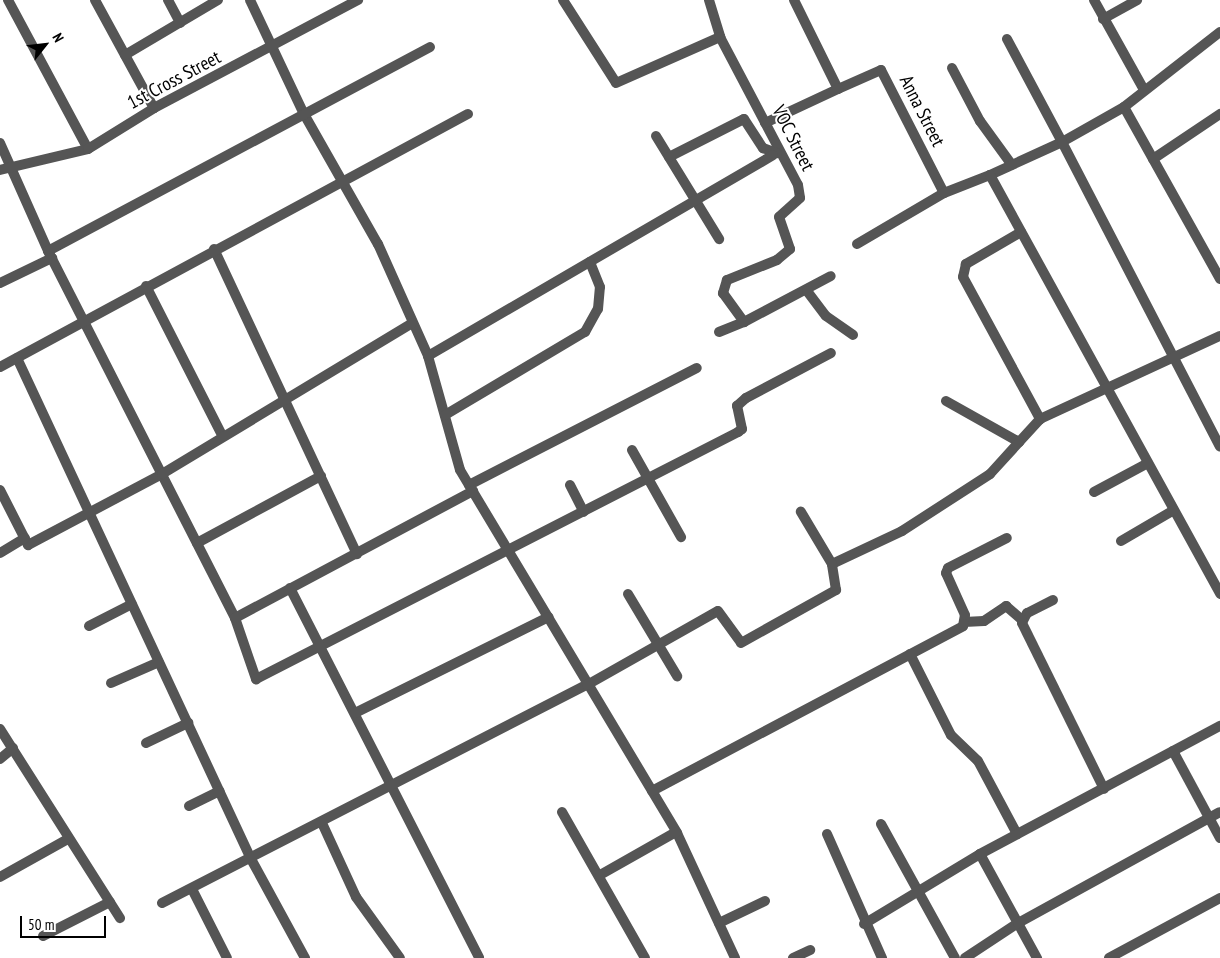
<!DOCTYPE html>
<style>
body{margin:0}
#map{position:relative;width:1220px;height:958px;overflow:hidden;background:#fff;font-family:"PT Sans Narrow",sans-serif}
div>[style]{position:absolute}
.minor>*{height:10px;margin:-5px;padding:0 5px;transform-origin:5px;border-radius:5px;background:#555}
span{translate:-50% -50%;white-space:nowrap;text-align:center;line-height:1.15;-webkit-text-stroke:4px #fff;paint-order:stroke}
.street-label{font-size:19px;color:#000}
.north{position:absolute;left:20px;top:20px;width:50px;height:50px;-webkit-text-stroke:4px #fff;paint-order:stroke;rotate:61deg;font-size:14px;font-weight:700;line-height:20px;text-align:center;color:#000}
.north::after{content:'';display:block;margin:auto;width:18px;height:22px;background:#000;clip-path:polygon(50% 0,100% 100%,50% 72%,0 100%)}
.scale{position:absolute;left:20px;top:916px;width:86px;height:22px;box-sizing:border-box;border:2px solid #000;border-top:0;padding-left:6px;font-size:15px;line-height:18px;white-space:nowrap;color:#000;-webkit-text-stroke:4px #fff;paint-order:stroke}
</style>
<div id="map">
<div class="minor">
<i style="left:8px;top:0;width:169px;rotate:61.8deg"></i>
<i style="left:95px;top:0;width:123px;rotate:61.4deg"></i>
<i style="left:168px;top:0;width:26px;rotate:62deg"></i>
<i style="left:250px;top:0;width:126px;rotate:64.7deg"></i>
<i style="left:304px;top:114px;width:150px;rotate:60.4deg"></i>
<i style="left:378px;top:244px;width:123px;rotate:65.9deg"></i>
<i style="left:428px;top:356px;width:118px;rotate:74.3deg"></i>
<i style="left:460px;top:470px;width:423px;rotate:59.1deg"></i>
<i style="left:677px;top:833px;width:138px;rotate:65.1deg"></i>
<i style="left:563px;top:0;width:98px;rotate:57.4deg"></i>
<i style="left:616px;top:83px;width:114px;rotate:-23.9deg"></i>
<i style="left:709px;top:0;width:39px;rotate:73deg"></i>
<i style="left:720px;top:37px;width:167px;rotate:62.2deg"></i>
<i style="left:798px;top:185px;width:13px;rotate:81deg"></i>
<i style="left:800px;top:198px;width:28px;rotate:138deg"></i>
<i style="left:779px;top:217px;width:34px;rotate:71deg"></i>
<i style="left:790px;top:249px;width:17px;rotate:140deg"></i>
<i style="left:777px;top:260px;width:54px;rotate:158.2deg"></i>
<i style="left:727px;top:280px;width:14px;rotate:107deg"></i>
<i style="left:723px;top:293px;width:36px;rotate:54deg"></i>
<i style="left:744px;top:322px;width:98px;rotate:-27.9deg"></i>
<i style="left:794px;top:0;width:99px;rotate:63.7deg"></i>
<i style="left:838px;top:89px;width:47px;rotate:-23.8deg"></i>
<i style="left:881px;top:70px;width:138px;rotate:62.9deg"></i>
<i style="left:1094px;top:0;width:103px;rotate:60.9deg"></i>
<i style="left:1103px;top:19px;width:39px;rotate:-29deg"></i>
<i style="left:1007px;top:39px;width:117px;rotate:61.9deg"></i>
<i style="left:1062px;top:142px;width:71px;rotate:-29.4deg"></i>
<i style="left:1124px;top:107px;width:197px;rotate:60.8deg"></i>
<i style="left:125px;top:55px;width:108px;rotate:-30.6deg"></i>
<i style="left:952px;top:68px;width:60px;rotate:62.2deg"></i>
<i style="left:980px;top:121px;width:54px;rotate:54deg"></i>
<i style="left:1124px;top:107px;width:122px;rotate:-38deg"></i>
<i style="left:765px;top:123px;width:81px;rotate:-25deg"></i>
<i style="left:656px;top:136px;width:121px;rotate:58.5deg"></i>
<i style="left:0;top:143px;width:118px;rotate:66deg"></i>
<i style="left:48px;top:251px;width:412px;rotate:63deg"></i>
<i style="left:235px;top:618px;width:65px;rotate:71deg"></i>
<i style="left:256px;top:679px;width:542px;rotate:-27.13deg"></i>
<i style="left:738px;top:432px;width:5px;rotate:-37deg"></i>
<i style="left:742px;top:429px;width:24px;rotate:-102deg"></i>
<i style="left:737px;top:406px;width:12px;rotate:-42deg"></i>
<i style="left:746px;top:398px;width:96px;rotate:-27.9deg"></i>
<i style="left:669px;top:157px;width:84px;rotate:-26.9deg"></i>
<i style="left:744px;top:119px;width:35px;rotate:57deg"></i>
<i style="left:763px;top:148px;width:15px;rotate:20deg"></i>
<i style="left:1153px;top:159px;width:81px;rotate:-33.9deg"></i>
<i style="left:0;top:170px;width:90px;rotate:-13.4deg"></i>
<i style="left:88px;top:149px;width:78px;rotate:-31.8deg"></i>
<i style="left:154px;top:108px;width:231px;rotate:-27.9deg"></i>
<i style="left:990px;top:175px;width:79px;rotate:-24.6deg"></i>
<i style="left:1062px;top:142px;width:343px;rotate:62.6deg"></i>
<i style="left:1021px;top:232px;width:64px;rotate:149.8deg"></i>
<i style="left:966px;top:264px;width:13px;rotate:103deg"></i>
<i style="left:963px;top:277px;width:162px;rotate:61.5deg"></i>
<i style="left:857px;top:244px;width:101px;rotate:-30.4deg"></i>
<i style="left:944px;top:193px;width:49px;rotate:-21.4deg"></i>
<i style="left:990px;top:175px;width:478px;rotate:61.2deg"></i>
<i style="left:214px;top:249px;width:337px;rotate:64.9deg"></i>
<i style="left:48px;top:251px;width:433px;rotate:-28.1deg"></i>
<i style="left:0;top:283px;width:58px;rotate:-25.7deg"></i>
<i style="left:146px;top:286px;width:169px;rotate:63deg"></i>
<i style="left:807px;top:291px;width:31px;rotate:53deg"></i>
<i style="left:826px;top:316px;width:33px;rotate:35deg"></i>
<i style="left:719px;top:332px;width:27px;rotate:-22deg"></i>
<i style="left:428px;top:356px;width:399px;rotate:-30.2deg"></i>
<i style="left:17px;top:358px;width:553px;rotate:64.96deg"></i>
<i style="left:251px;top:859px;width:113px;rotate:61.4deg"></i>
<i style="left:0;top:367px;width:532px;rotate:-28.4deg"></i>
<i style="left:946px;top:401px;width:84px;rotate:29.3deg"></i>
<i style="left:445px;top:415px;width:163px;rotate:-30.7deg"></i>
<i style="left:585px;top:332px;width:26px;rotate:-61deg"></i>
<i style="left:598px;top:309px;width:22px;rotate:-85deg"></i>
<i style="left:600px;top:287px;width:27px;rotate:-112deg"></i>
<i style="left:632px;top:450px;width:100px;rotate:60.6deg"></i>
<i style="left:469px;top:485px;width:256px;rotate:-27.2deg"></i>
<i style="left:570px;top:485px;width:30px;rotate:63deg"></i>
<i style="left:0;top:490px;width:62px;rotate:63deg"></i>
<i style="left:28px;top:545px;width:152px;rotate:-27.9deg"></i>
<i style="left:162px;top:474px;width:291px;rotate:-31.1deg"></i>
<i style="left:1094px;top:492px;width:61px;rotate:-28.2deg"></i>
<i style="left:1121px;top:541px;width:61px;rotate:-30.3deg"></i>
<i style="left:197px;top:543px;width:141px;rotate:-28.4deg"></i>
<i style="left:0;top:553px;width:29px;rotate:-31deg"></i>
<i style="left:832px;top:564px;width:77px;rotate:-25.2deg"></i>
<i style="left:902px;top:531px;width:105px;rotate:-32.9deg"></i>
<i style="left:990px;top:474px;width:74px;rotate:-47.7deg"></i>
<i style="left:1040px;top:419px;width:198px;rotate:-24.8deg"></i>
<i style="left:290px;top:588px;width:415px;rotate:62.9deg"></i>
<i style="left:628px;top:594px;width:96px;rotate:59.1deg"></i>
<i style="left:1053px;top:600px;width:29px;rotate:153deg"></i>
<i style="left:1027px;top:613px;width:11px;rotate:117deg"></i>
<i style="left:1022px;top:623px;width:185px;rotate:63.7deg"></i>
<i style="left:235px;top:618px;width:270px;rotate:-28.1deg"></i>
<i style="left:964px;top:622px;width:20px;rotate:-3deg"></i>
<i style="left:984px;top:621px;width:27px;rotate:-34deg"></i>
<i style="left:1006px;top:606px;width:21px;rotate:41deg"></i>
<i style="left:89px;top:626px;width:48px;rotate:-27.1deg"></i>
<i style="left:910px;top:654px;width:91px;rotate:63.2deg"></i>
<i style="left:951px;top:735px;width:37px;rotate:44deg"></i>
<i style="left:978px;top:761px;width:83px;rotate:61.9deg"></i>
<i style="left:111px;top:683px;width:52px;rotate:-23.6deg"></i>
<i style="left:355px;top:713px;width:216px;rotate:-26.4deg"></i>
<i style="left:0;top:729px;width:224px;rotate:57.6deg"></i>
<i style="left:146px;top:743px;width:47px;rotate:-25.5deg"></i>
<i style="left:1173px;top:751px;width:99px;rotate:61.6deg"></i>
<i style="left:0;top:759px;width:17px;rotate:-40deg"></i>
<i style="left:652px;top:791px;width:352px;rotate:-27.9deg"></i>
<i style="left:963px;top:626px;width:11px;rotate:-80deg"></i>
<i style="left:965px;top:615px;width:46px;rotate:-114.3deg"></i>
<i style="left:946px;top:573px;width:5px;rotate:-68deg"></i>
<i style="left:948px;top:568px;width:66px;rotate:-27deg"></i>
<i style="left:189px;top:806px;width:34px;rotate:-26deg"></i>
<i style="left:562px;top:812px;width:168px;rotate:60.4deg"></i>
<i style="left:322px;top:823px;width:81px;rotate:65.3deg"></i>
<i style="left:356px;top:897px;width:75px;rotate:54.2deg"></i>
<i style="left:881px;top:824px;width:153px;rotate:61.1deg"></i>
<i style="left:827px;top:834px;width:136px;rotate:66.1deg"></i>
<i style="left:980px;top:854px;width:119px;rotate:61.3deg"></i>
<i style="left:600px;top:875px;width:87px;rotate:-29.5deg"></i>
<i style="left:0;top:877px;width:78px;rotate:-29.2deg"></i>
<i style="left:192px;top:889px;width:77px;rotate:63.1deg"></i>
<i style="left:162px;top:903px;width:478px;rotate:-27.2deg"></i>
<i style="left:587px;top:685px;width:150px;rotate:-29.5deg"></i>
<i style="left:718px;top:611px;width:39px;rotate:54deg"></i>
<i style="left:741px;top:643px;width:109px;rotate:-29.2deg"></i>
<i style="left:836px;top:590px;width:26px;rotate:-99deg"></i>
<i style="left:832px;top:564px;width:61px;rotate:-120.8deg"></i>
<i style="left:719px;top:923px;width:51px;rotate:-25.6deg"></i>
<i style="left:864px;top:924px;width:135px;rotate:-31.1deg"></i>
<i style="left:980px;top:854px;width:272px;rotate:-28.1deg"></i>
<i style="left:43px;top:936px;width:75px;rotate:-26.9deg"></i>
<i style="left:793px;top:958px;width:19px;rotate:-25deg"></i>
<i style="left:965px;top:958px;width:64px;rotate:-33.4deg"></i>
<i style="left:1018px;top:923px;width:230px;rotate:-28.8deg"></i>
<i style="left:1109px;top:958px;width:126px;rotate:-28.4deg"></i>
</div>
<div class="street-label">
<span style="left:174px;top:80px;rotate:-28deg">1st Cross Street</span>
<span style="left:922px;top:111px;rotate:63deg">Anna Street</span>
<span style="left:793px;top:138px;rotate:63deg">VOC Street</span>
</div>
<div class="north">N</div>
<div class="scale">50 m</div>
</div>
